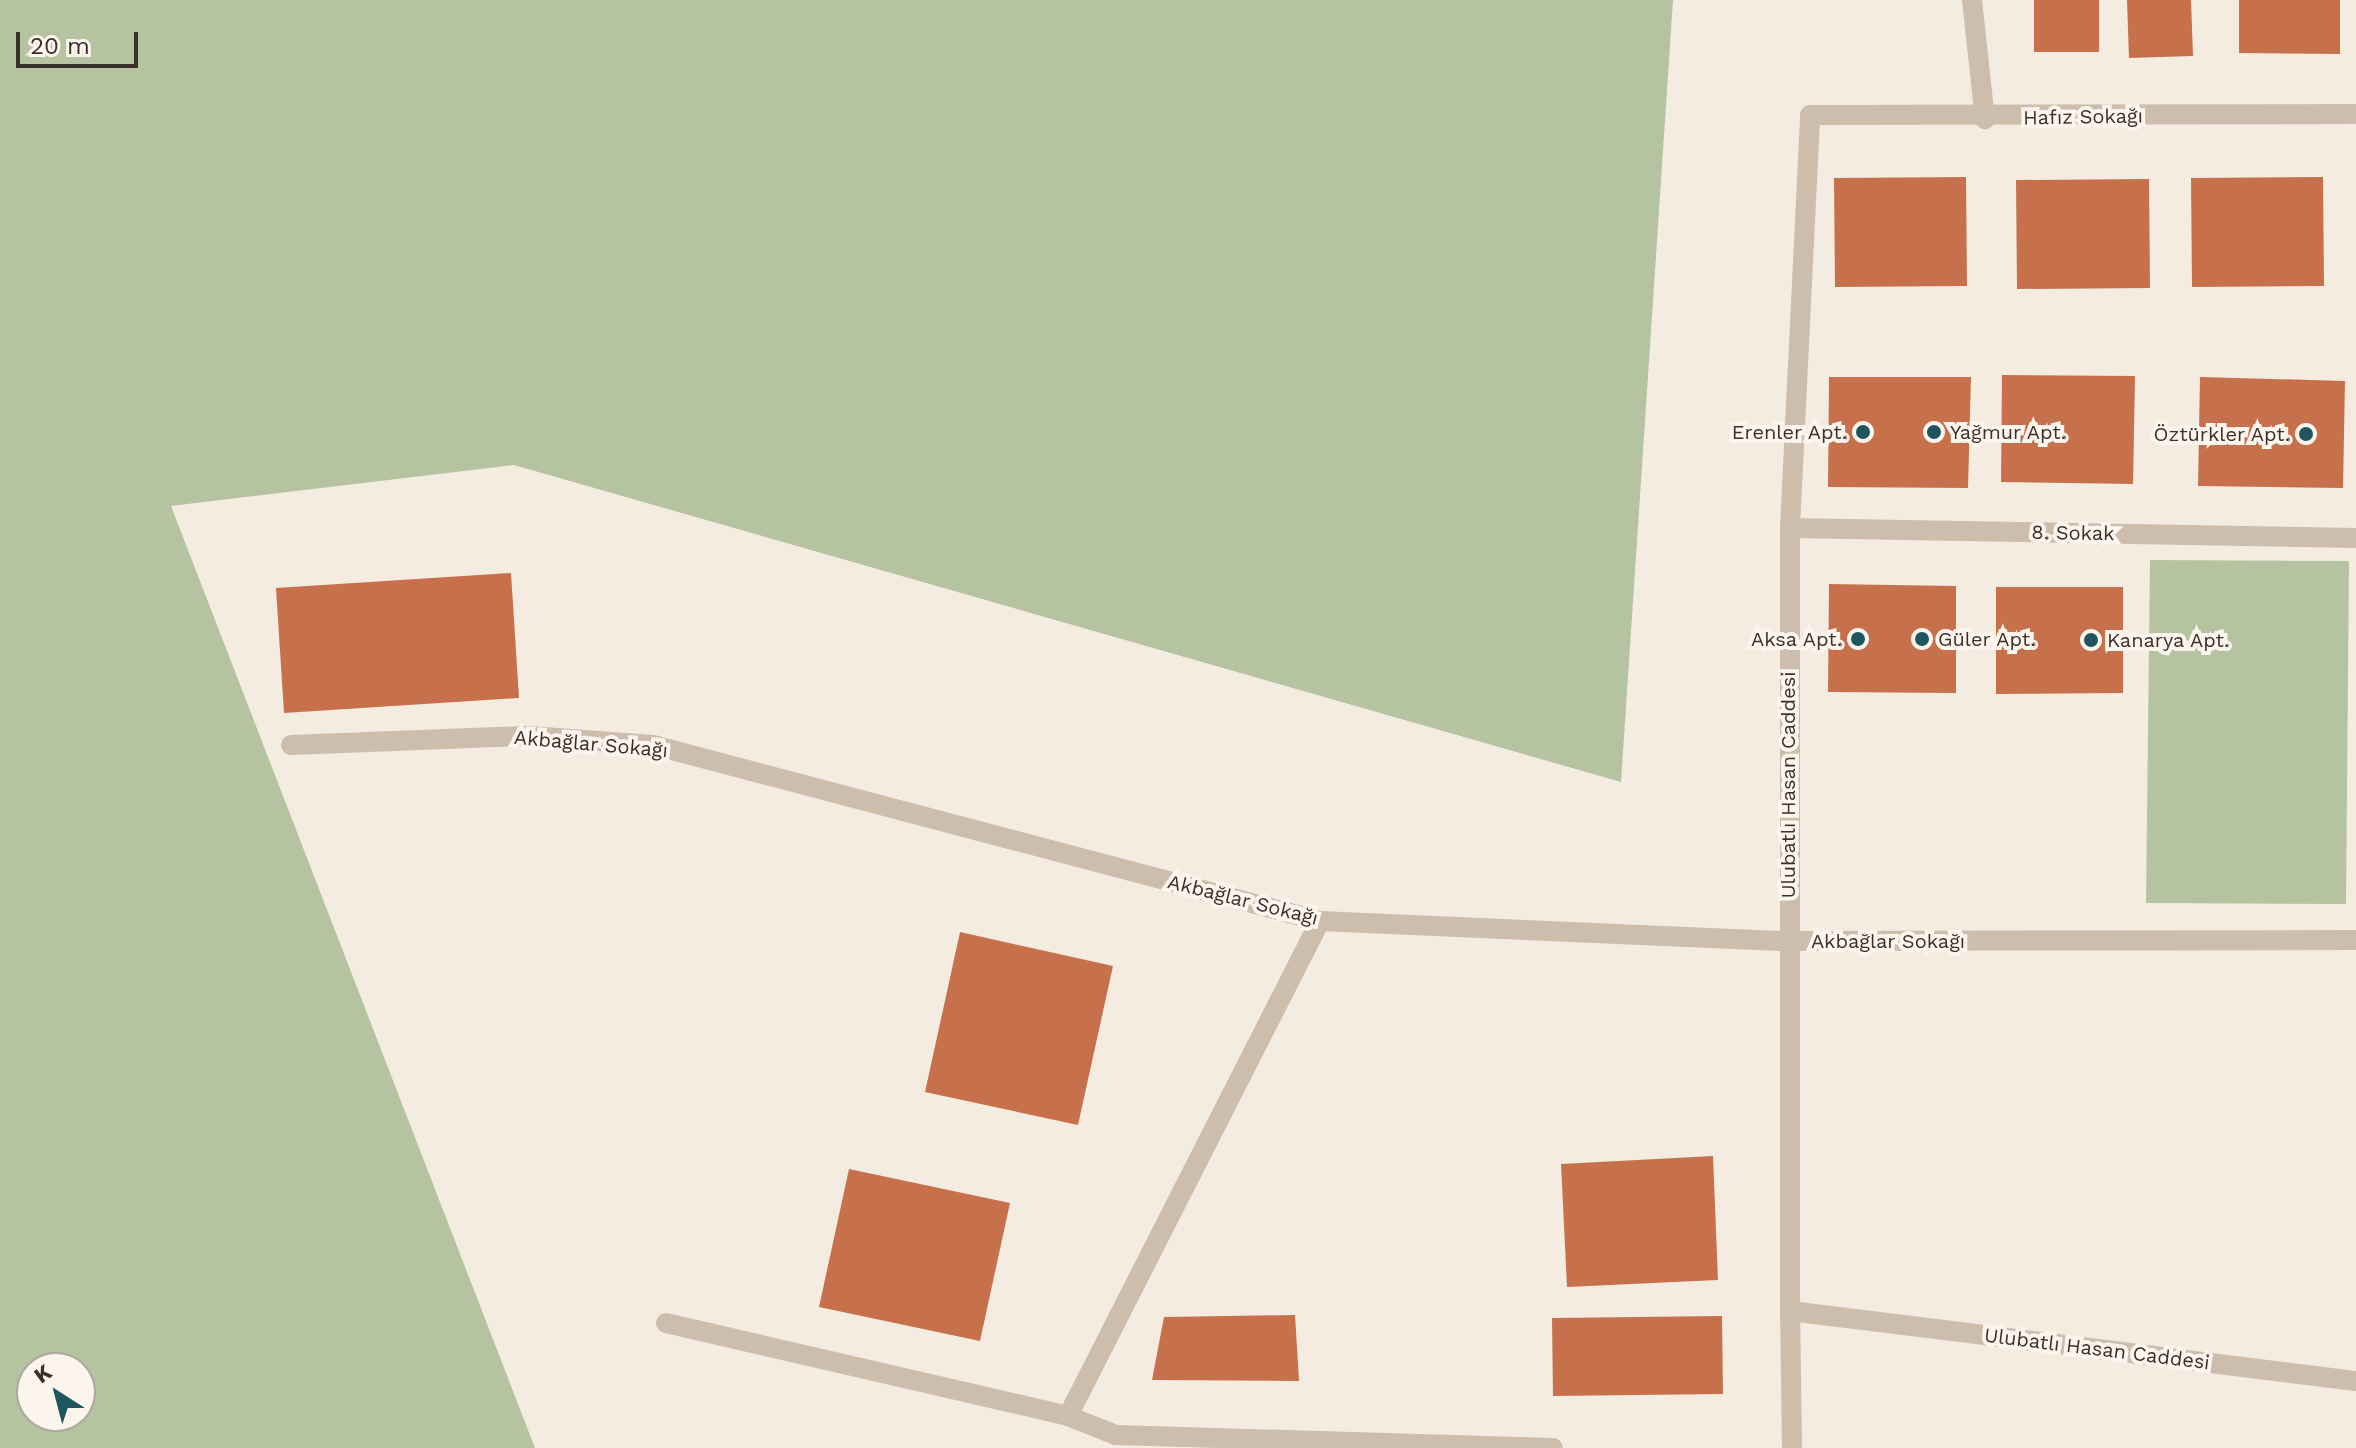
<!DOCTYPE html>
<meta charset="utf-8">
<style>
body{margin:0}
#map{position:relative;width:2356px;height:1448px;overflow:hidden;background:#f4ece1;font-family:"Work Sans",sans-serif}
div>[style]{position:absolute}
.green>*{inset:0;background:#b5c3a0}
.building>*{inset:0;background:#c7714c}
.minor>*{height:20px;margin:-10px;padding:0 10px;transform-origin:10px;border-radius:10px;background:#ccbdac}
.dots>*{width:22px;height:22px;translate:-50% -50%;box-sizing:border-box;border:4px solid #fbf5ee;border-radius:50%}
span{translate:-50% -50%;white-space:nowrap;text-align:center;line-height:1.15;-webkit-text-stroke:8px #fbf5ee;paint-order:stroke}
.street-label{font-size:20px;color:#3a312b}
.poi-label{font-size:20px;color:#3a312b}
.right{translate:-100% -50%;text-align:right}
.left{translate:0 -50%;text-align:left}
.north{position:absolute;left:16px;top:1352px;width:80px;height:80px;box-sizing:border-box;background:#fbf5ee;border:2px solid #aea7a0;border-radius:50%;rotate:324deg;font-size:22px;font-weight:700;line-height:32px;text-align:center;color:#3a312b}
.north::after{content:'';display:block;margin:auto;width:28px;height:36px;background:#1f555d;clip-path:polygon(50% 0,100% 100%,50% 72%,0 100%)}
.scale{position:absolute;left:16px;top:32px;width:122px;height:36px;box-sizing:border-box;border:4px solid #3a312b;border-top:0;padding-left:10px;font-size:24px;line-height:28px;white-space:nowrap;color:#3a312b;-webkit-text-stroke:6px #fbf5ee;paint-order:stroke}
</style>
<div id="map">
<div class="green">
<i style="clip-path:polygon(evenodd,0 0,1673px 0,1621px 782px,514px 465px,171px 506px,535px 1448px,0 1448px,0 0,80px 1368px,80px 1416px,32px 1416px,32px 1368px,80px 1368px)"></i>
<i style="clip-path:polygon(2150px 560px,2349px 561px,2346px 904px,2146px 903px)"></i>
</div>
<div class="building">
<i style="clip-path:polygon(2034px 0,2099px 0,2099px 52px,2034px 52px)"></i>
<i style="clip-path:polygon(2127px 0,2191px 0,2193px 56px,2129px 58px)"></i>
<i style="clip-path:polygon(2239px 0,2340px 0,2340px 54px,2239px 53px)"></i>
<i style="clip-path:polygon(1966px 177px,1967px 286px,1835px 287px,1834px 178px)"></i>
<i style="clip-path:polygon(2323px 177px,2324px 286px,2192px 287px,2191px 178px)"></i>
<i style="clip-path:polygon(2149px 179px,2150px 288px,2017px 289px,2016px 180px)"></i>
<i style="clip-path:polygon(2002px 375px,2135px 376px,2133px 484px,2001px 482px)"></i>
<i style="clip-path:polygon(1829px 377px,1971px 377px,1968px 488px,1828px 487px)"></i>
<i style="clip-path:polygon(2200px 377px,2345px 381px,2343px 488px,2198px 486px)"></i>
<i style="clip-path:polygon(511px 573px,519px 698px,284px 713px,276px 588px)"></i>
<i style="clip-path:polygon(1829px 584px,1956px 586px,1956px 693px,1828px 692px)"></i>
<i style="clip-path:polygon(1996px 587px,2123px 587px,2123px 693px,1996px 694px)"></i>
<i style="clip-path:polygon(960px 932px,1113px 966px,1078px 1125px,925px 1092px)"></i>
<i style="clip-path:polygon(1713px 1156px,1718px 1280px,1567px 1287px,1561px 1164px)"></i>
<i style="clip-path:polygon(849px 1169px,1010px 1203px,980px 1341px,819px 1307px)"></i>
<i style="clip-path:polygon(1295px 1315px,1299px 1381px,1152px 1380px,1164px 1317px)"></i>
<i style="clip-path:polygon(1722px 1316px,1723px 1394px,1553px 1396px,1552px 1318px)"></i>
</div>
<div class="minor">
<i style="left:1972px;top:0;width:120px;rotate:83.8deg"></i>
<i style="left:1790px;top:528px;width:566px;rotate:1.01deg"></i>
<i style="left:291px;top:745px;width:239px;rotate:-2.2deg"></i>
<i style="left:530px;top:736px;width:123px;rotate:4.2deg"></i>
<i style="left:653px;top:745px;width:690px;rotate:14.78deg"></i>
<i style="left:1320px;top:921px;width:467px;rotate:2.5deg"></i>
<i style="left:1787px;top:941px;width:569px;rotate:-0.1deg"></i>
<i style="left:1790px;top:1311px;width:783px;rotate:-90deg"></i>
<i style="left:1790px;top:528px;width:413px;rotate:-87.2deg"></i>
<i style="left:1810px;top:115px;width:546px;rotate:-0.1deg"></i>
<i style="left:666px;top:1323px;width:413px;rotate:13deg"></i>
<i style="left:1068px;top:1416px;width:555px;rotate:-63.02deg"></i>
<i style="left:1068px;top:1416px;width:52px;rotate:21.6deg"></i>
<i style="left:1116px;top:1435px;width:437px;rotate:1.7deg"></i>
<i style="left:1792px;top:1448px;width:137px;rotate:-90.8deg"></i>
<i style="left:1790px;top:1311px;width:570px;rotate:7.05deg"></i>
</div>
<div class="dots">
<i style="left:1863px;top:432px;background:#1f555d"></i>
<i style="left:1934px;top:432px;background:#1f555d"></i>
<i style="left:2306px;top:434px;background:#1f555d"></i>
<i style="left:1858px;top:639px;background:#1f555d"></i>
<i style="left:1922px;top:639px;background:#1f555d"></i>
<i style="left:2091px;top:640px;background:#1f555d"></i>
</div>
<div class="street-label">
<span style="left:2083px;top:117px;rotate:-1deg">Hafız Sokağı</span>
<span style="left:2073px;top:533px;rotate:1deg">8. Sokak</span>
<span style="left:591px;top:744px;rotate:5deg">Akbağlar Sokağı</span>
<span style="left:1788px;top:785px;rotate:-90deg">Ulubatlı Hasan Caddesi</span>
<span style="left:1243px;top:900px;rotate:14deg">Akbağlar Sokağı</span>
<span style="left:1888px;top:941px">Akbağlar Sokağı</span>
<span style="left:2097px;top:1349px;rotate:7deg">Ulubatlı Hasan Caddesi</span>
</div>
<div class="poi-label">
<span class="right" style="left:1847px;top:432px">Erenler Apt.</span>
<span class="left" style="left:1950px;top:432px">Yağmur Apt.</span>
<span class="right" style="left:2290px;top:434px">Öztürkler Apt.</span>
<span class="right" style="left:1842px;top:639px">Aksa Apt.</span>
<span class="left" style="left:1938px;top:639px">Güler Apt.</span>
<span class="left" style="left:2107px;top:640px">Kanarya Apt.</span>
</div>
<div class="north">K</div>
<div class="scale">20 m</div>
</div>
